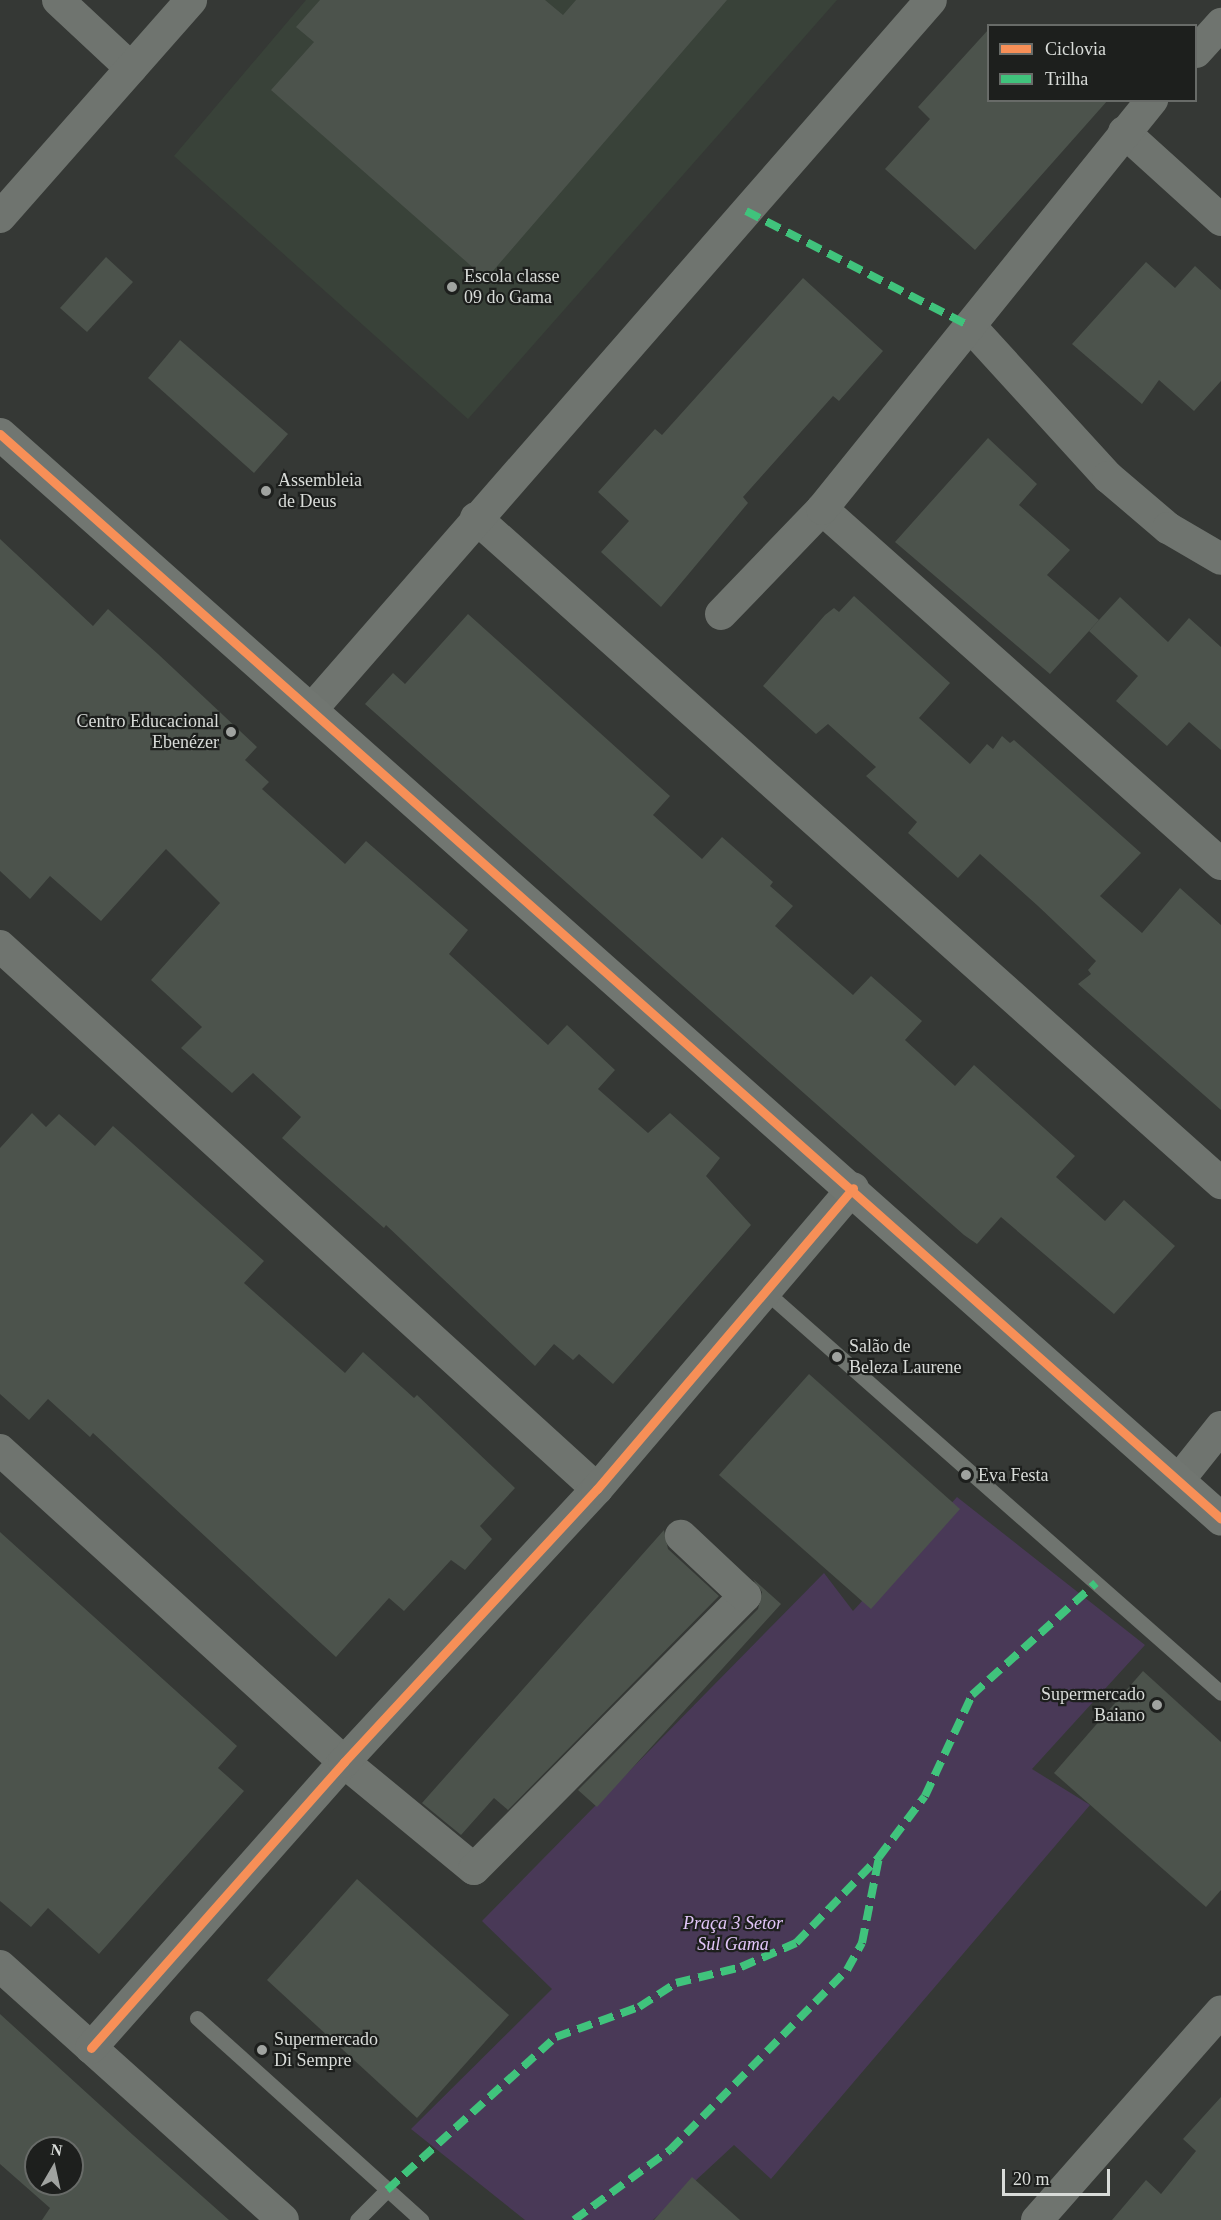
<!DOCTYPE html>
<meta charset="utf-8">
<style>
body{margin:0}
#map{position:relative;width:1221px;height:2220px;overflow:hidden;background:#353835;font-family:"Times New Roman",serif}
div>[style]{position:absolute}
.built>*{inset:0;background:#394239}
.green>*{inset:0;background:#493957}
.building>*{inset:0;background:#4c534c}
.lane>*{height:15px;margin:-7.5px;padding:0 7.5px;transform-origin:7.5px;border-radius:7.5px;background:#6f746f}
.street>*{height:32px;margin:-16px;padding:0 16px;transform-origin:16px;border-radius:16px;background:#6f746f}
.secondary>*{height:33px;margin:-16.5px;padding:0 16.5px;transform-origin:16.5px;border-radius:16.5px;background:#717671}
.quiet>*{height:8px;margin-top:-4px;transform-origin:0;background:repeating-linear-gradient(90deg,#40c37c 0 15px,transparent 0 23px)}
.cycleway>*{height:9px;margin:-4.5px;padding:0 4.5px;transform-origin:4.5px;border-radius:4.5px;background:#f78f57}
.dots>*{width:16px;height:16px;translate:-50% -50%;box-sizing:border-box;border:3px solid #1d1f1d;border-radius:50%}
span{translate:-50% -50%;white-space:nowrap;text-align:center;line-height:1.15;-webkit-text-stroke:4.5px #1d1f1d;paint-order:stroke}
.poi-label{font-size:18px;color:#d9dcd9}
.left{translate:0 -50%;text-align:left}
.right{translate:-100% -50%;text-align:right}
.park-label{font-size:18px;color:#e2c6f9;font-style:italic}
.legend{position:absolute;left:987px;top:24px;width:210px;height:78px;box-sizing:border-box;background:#1d1f1d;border:2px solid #686b68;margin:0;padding:8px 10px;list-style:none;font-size:18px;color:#d9dcd9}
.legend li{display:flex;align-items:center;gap:12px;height:30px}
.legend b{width:30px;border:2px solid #686b68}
.north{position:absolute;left:24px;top:2136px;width:60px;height:60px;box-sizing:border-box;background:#1d1f1d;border:2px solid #686b68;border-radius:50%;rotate:9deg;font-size:16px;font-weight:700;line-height:24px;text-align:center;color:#d9dcd9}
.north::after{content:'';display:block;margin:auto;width:21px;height:27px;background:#a0a3a0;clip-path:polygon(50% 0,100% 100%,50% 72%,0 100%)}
.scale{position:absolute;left:1002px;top:2169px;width:108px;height:27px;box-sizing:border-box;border:3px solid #d9dcd9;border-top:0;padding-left:8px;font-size:18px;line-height:21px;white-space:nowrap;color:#d9dcd9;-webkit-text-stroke:4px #1d1f1d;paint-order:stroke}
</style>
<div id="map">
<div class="built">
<i style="clip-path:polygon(306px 0,837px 0,468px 419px,174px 156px)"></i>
</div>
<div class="green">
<i style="clip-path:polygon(957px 1497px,1145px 1645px,1032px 1769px,1090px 1805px,771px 2179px,734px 2145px,653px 2220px,525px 2220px,411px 2129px,552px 1989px,482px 1921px,824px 1573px,853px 1611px)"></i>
</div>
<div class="building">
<i style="clip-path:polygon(320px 0,545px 0,563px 15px,576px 0,727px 0,486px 279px,271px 90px,314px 42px,296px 27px)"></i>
<i style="clip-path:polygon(988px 30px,988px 100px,1108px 100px,975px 250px,885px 169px,930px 119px,918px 107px)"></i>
<i style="clip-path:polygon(106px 257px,133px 282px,87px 332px,60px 308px)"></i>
<i style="clip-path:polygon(1146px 262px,1175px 288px,1195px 266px,1221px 290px,1221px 381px,1194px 411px,1159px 380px,1142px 404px,1072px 344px)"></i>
<i style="clip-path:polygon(803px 278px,883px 351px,839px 401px,833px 396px,743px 497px,748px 503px,661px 607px,601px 552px,629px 521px,598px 492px,655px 429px,662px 435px)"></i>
<i style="clip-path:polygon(180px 340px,288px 434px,254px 473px,148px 378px)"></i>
<i style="clip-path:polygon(988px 438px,1037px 484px,1019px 505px,1070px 550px,1047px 575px,1099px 620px,1050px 674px,895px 542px)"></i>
<i style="clip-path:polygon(0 539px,93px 626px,108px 609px,158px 654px,257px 747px,245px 760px,269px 782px,262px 789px,345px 864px,366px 841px,468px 930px,449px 954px,548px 1045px,567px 1025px,615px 1070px,598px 1089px,648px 1133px,670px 1113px,720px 1158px,706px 1176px,751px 1225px,613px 1384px,579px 1354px,573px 1360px,554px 1344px,535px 1366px,386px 1225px,384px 1228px,282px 1138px,301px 1117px,253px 1073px,232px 1093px,181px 1048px,202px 1027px,151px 980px,220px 903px,166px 849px,101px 921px,50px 876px,30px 899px,0 871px)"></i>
<i style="clip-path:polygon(854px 596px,950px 683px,919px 718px,970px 764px,987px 744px,993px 749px,1002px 736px,1010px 743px,1014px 740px,1141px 853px,1100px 896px,1142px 933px,1180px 888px,1221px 925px,1221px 1110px,1078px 984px,1091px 974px,1088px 970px,1096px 961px,1038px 906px,980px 854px,958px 878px,908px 833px,917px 822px,866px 776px,876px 767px,828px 724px,816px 734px,763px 686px,825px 615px,834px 608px,839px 612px)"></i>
<i style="clip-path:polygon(1120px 597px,1168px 642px,1189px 618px,1221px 647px,1221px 750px,1189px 722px,1167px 746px,1116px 701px,1138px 676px,1089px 631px)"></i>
<i style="clip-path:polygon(468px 614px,670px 796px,653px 815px,702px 859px,722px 837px,773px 882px,770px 886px,793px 906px,775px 926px,853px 995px,871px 976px,922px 1021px,905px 1040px,955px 1086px,974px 1065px,1075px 1156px,1056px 1177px,1105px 1221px,1124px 1200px,1175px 1246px,1114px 1314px,1001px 1217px,977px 1244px,964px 1235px,365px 704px,393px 673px,405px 684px)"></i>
<i style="clip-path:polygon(32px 1113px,46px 1127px,59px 1114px,95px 1146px,113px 1126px,264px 1261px,244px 1283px,345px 1373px,363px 1352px,414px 1398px,417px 1395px,515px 1488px,480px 1526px,492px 1539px,465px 1570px,451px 1560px,404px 1611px,389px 1598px,336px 1657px,93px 1433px,90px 1437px,48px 1399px,29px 1420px,0 1394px,0 1148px)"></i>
<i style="clip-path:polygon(809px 1374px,960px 1509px,871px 1609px,719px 1475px)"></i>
<i style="clip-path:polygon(664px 1530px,668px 1549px,719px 1596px,508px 1810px,494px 1798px,461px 1835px,422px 1803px)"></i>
<i style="clip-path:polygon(0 1532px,237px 1746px,218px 1768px,244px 1791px,99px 1954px,48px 1908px,31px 1927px,0 1901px)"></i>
<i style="clip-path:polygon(753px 1579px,781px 1604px,597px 1807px,578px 1790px,758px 1609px,762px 1592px)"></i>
<i style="clip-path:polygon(1143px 1671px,1221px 1742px,1221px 1890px,1206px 1907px,1054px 1773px)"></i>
<i style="clip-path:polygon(357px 1879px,509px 2015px,417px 2118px,267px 1980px)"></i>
<i style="clip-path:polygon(evenodd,0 2014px,133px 2135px,229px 2220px,42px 2220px,50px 2208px,0 2164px,0 2014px,36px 2148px,72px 2148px,72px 2184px,36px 2184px,36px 2148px)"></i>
<i style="clip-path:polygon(1221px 2097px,1221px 2220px,1112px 2220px,1146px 2180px,1161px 2194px,1196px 2151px,1183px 2139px)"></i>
<i style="clip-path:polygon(692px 2177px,740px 2220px,654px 2220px)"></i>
</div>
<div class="lane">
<i style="left:766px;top:1292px;width:606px;rotate:41.39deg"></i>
<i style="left:197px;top:2018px;width:302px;rotate:42deg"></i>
<i style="left:357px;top:2220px;width:42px;rotate:-45deg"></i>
</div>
<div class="street">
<i style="left:58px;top:0;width:100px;rotate:43deg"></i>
<i style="left:1196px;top:52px;width:38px;rotate:-48deg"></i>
<i style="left:1124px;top:132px;width:131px;rotate:42.2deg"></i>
<i style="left:0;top:217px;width:289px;rotate:-48.6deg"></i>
<i style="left:970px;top:326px;width:205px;rotate:47.6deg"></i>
<i style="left:1108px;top:477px;width:79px;rotate:40.4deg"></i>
<i style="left:1168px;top:528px;width:61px;rotate:30.3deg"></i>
<i style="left:822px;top:509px;width:534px;rotate:41.66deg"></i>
<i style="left:476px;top:518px;width:999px;rotate:41.75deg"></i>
<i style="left:721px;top:614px;width:146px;rotate:-46.1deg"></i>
<i style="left:822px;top:509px;width:526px;rotate:-51.1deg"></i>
<i style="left:312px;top:709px;width:941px;rotate:-48.88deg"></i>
<i style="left:0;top:946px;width:807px;rotate:42.29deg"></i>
<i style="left:0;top:1450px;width:464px;rotate:42.2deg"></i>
<i style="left:344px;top:1762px;width:168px;rotate:39.5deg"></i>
<i style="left:474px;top:1869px;width:385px;rotate:-45.2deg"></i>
<i style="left:745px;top:1596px;width:88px;rotate:-136.8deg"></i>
<i style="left:1178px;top:1481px;width:69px;rotate:-51.5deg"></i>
<i style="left:0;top:1966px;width:380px;rotate:41.9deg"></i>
<i style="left:91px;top:2048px;width:382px;rotate:-48.5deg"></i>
<i style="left:344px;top:1762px;width:372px;rotate:-47.2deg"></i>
<i style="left:597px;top:1489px;width:395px;rotate:-49.6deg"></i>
<i style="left:1037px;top:2220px;width:278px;rotate:-48.6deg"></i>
</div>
<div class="secondary">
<i style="left:0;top:434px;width:1633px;rotate:41.62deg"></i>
</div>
<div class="quiet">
<i style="left:746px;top:211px;width:252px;rotate:27.2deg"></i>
<i style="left:387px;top:2190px;width:228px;rotate:-42.2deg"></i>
<i style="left:556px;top:2037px;width:88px;rotate:-19.9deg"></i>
<i style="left:639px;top:2007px;width:44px;rotate:-33deg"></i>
<i style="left:676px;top:1983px;width:67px;rotate:-13.8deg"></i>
<i style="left:741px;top:1967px;width:60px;rotate:-23.6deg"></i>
<i style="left:796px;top:1943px;width:120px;rotate:-46deg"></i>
<i style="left:879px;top:1857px;width:76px;rotate:-53deg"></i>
<i style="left:925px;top:1796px;width:111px;rotate:-65deg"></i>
<i style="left:972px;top:1695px;width:167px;rotate:-42.1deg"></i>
<i style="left:574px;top:2220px;width:119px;rotate:-36.1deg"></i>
<i style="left:670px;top:2150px;width:252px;rotate:-45.5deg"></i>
<i style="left:847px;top:1970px;width:31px;rotate:-61deg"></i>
<i style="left:862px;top:1943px;width:88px;rotate:-78.8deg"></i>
</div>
<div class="cycleway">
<i style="left:0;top:434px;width:1633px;rotate:41.62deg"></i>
<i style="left:91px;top:2048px;width:382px;rotate:-48.5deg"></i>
<i style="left:344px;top:1762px;width:372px;rotate:-47.2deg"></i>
<i style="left:597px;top:1489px;width:395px;rotate:-49.6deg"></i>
</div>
<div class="dots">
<i style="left:452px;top:287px;background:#a0a3a0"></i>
<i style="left:266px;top:491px;background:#a0a3a0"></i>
<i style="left:231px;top:732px;background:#a0a3a0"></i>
<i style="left:837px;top:1357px;background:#a0a3a0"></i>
<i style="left:966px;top:1475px;background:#a0a3a0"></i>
<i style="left:1157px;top:1705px;background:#a0a3a0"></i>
<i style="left:262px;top:2050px;background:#a0a3a0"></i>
</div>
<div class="poi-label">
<span class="left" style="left:464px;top:287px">Escola classe<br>09 do Gama</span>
<span class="left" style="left:278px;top:491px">Assembleia<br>de Deus</span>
<span class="right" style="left:219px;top:732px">Centro Educacional<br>Ebenézer</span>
<span class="left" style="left:849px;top:1357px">Salão de<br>Beleza Laurene</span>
<span class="left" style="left:978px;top:1475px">Eva Festa</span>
<span class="right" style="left:1145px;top:1705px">Supermercado<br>Baiano</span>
<span class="left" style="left:274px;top:2050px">Supermercado<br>Di Sempre</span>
</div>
<div class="park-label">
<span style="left:733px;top:1934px">Praça 3 Setor<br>Sul Gama</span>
</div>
<ul class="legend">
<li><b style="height:8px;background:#f78f57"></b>Ciclovia</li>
<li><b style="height:8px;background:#40c37c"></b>Trilha</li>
</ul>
<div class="north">N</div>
<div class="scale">20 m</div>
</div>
